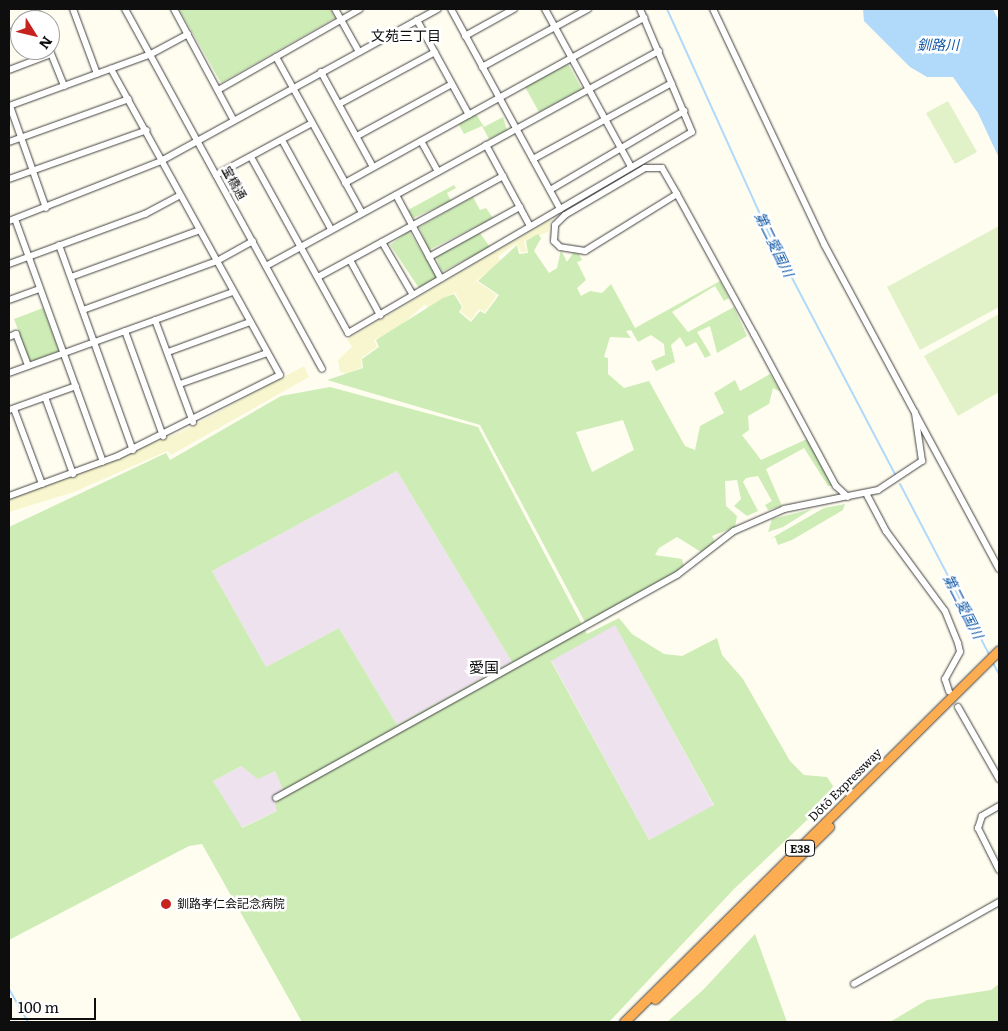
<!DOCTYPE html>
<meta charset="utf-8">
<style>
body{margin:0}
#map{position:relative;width:1008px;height:1031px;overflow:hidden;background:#fffdef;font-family:Literata,"Noto Sans JP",serif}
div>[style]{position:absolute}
.industrial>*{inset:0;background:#ede2ed}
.farmland>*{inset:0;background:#f7f6ce}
.green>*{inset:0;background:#ceecb6}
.pitch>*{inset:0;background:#e1f2c9}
.water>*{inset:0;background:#b1d9f9}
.stream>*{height:2px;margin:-1px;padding:0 1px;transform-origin:1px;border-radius:1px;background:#b1d9f9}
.roads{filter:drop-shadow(0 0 1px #414141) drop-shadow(0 0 1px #414141)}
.minor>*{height:6px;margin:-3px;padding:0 3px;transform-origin:3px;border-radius:3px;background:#fff}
.highway>*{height:9px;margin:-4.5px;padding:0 4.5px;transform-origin:4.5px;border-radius:4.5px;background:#fcac51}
.dots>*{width:14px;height:14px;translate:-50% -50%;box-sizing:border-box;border:2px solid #fff;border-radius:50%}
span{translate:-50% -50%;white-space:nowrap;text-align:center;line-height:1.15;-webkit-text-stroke:5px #fff;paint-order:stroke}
.shield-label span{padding:1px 4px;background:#fff;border:1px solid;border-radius:4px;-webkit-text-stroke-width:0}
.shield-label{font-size:11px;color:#0e0e0e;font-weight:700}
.street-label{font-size:12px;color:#0e0e0e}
.poi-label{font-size:12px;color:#0e0e0e}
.left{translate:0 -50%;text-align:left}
.neighbourhood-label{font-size:14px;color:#0e0e0e}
.water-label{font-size:14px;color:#1059a7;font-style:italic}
.quarter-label{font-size:15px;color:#0e0e0e}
.frame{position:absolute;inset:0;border:10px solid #0e0e0e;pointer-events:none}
.north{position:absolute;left:10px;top:10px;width:50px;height:50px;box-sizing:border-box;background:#fff;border:1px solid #9f9f9f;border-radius:50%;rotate:126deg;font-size:14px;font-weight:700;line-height:20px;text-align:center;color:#0e0e0e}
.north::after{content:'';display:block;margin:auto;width:18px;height:22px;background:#c6231e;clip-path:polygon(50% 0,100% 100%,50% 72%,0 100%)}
.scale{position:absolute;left:10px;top:998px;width:86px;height:22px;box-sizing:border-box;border:2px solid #0e0e0e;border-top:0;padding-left:6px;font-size:15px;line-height:18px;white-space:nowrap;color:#0e0e0e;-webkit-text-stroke:4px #fff;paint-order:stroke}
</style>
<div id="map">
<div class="industrial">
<i style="clip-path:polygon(397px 471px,512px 662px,397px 725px,339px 628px,266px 667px,212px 571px)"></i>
<i style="clip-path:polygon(615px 624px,714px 806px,649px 840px,551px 660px)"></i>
<i style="clip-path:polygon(241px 766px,253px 775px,275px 771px,285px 795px,277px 811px,241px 828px,213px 781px)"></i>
</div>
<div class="farmland">
<i style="clip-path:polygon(551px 219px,548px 232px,524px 241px,527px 252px,521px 252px,517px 243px,498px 256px,501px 262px,476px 281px,497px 295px,485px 312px,479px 309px,471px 320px,460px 311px,463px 307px,455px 292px,428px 308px,425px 304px,397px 329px,374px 340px,377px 347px,361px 358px,362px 367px,347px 374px,340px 372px,338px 360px,352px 347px,347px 339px)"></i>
<i style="clip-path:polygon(304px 366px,309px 377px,171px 455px,167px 451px,74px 492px,9px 512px,9px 499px,183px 431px)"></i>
</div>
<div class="green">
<i style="clip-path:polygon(179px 9px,330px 9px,335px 18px,221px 83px)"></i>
<i style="clip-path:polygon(568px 64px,582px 89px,539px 112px,525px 87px)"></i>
<i style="clip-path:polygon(476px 114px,484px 127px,503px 117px,507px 130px,489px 139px,482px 126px,464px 134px,458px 123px)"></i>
<i style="clip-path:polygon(454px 185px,456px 188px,447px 193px,451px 201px,413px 218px,408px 210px)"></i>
<i style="clip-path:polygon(473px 197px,480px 210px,486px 208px,493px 218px,429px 250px,419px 227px)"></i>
<i style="clip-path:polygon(409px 231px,437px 277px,419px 288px,390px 245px)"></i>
<i style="clip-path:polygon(480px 233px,490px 247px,442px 272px,436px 257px)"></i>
<i style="clip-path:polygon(evenodd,538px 234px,541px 238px,534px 251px,549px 273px,557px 268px,561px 250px,567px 262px,573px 253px,579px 254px,582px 260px,577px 262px,586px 280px,577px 288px,581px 296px,590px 291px,602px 293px,611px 284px,635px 328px,720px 281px,729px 298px,724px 301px,715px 286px,672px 312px,688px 332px,734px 307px,747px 336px,717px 353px,710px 326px,697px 332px,711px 355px,705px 358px,696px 342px,686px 347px,680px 337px,671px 345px,675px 362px,656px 371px,651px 361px,665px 355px,664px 344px,651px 335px,638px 342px,631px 330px,626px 331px,631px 338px,610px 337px,604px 357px,608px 358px,608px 374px,624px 388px,649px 381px,685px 446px,695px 450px,700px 426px,724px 413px,714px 393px,735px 380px,740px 391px,770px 374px,781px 392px,773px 388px,769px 404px,748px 416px,749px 430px,742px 435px,761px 460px,807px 439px,833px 486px,828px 486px,804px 448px,766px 469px,782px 506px,768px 510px,765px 505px,772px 501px,758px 476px,746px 478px,743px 482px,758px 511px,747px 516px,734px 506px,741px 499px,737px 480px,725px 481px,726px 506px,737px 516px,735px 527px,712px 536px,715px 542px,701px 552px,677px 537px,659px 548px,655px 555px,682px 559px,684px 567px,586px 624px,480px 425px,327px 380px,363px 368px,362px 359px,379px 347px,376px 340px,443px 298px,454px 294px,462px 307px,459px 312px,471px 322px,480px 311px,485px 314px,499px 295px,478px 281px,517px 245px,519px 254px,528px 253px,526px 241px,538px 234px,623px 420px,634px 450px,592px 472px,576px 432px,623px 420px)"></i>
<i style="clip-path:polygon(43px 308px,59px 351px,30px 362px,14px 319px)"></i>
<i style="clip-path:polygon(evenodd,330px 387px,478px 427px,587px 634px,619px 618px,632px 634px,664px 654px,682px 656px,717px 638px,722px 655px,743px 679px,790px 761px,804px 775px,827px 777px,833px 786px,824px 804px,734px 889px,609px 1022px,302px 1022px,202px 844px,189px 846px,9px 940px,9px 527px,166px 453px,170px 460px,281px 396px,330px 387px,397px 471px,512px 662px,397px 725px,339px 628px,266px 667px,212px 571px,397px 471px,330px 387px,615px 625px,714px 805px,649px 840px,551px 661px,615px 625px,330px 387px,241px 766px,258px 779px,275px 771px,285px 795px,275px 803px,277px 811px,242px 828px,213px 781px,241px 766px)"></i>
<i style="clip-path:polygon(845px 504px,843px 510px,792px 540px,778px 545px,775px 537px,770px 539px,824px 508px)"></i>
<i style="clip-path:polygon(812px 509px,783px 527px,768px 532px,772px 519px)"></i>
<i style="clip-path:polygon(755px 934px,787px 1022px,667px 1022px,703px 990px)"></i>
<i style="clip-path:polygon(999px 984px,999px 1022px,890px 1022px,927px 1000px,991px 990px)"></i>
</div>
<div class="pitch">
<i style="clip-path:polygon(948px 101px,977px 152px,955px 164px,926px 113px)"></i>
<i style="clip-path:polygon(999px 226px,999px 307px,920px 350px,887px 287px)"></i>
<i style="clip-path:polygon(999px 314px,999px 392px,958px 416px,924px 356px)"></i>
</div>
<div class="water">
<i style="clip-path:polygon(863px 9px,993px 9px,999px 21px,999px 158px,978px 113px,953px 77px,927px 77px,910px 67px,864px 21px)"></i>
</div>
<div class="stream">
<i style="left:667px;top:9px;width:249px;rotate:65.6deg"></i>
<i style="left:770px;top:236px;width:269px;rotate:62.3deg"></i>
<i style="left:900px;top:484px;width:192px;rotate:62.4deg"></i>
<i style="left:992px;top:661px;width:15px;rotate:62deg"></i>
<i style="left:9px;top:989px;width:38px;rotate:60deg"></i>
</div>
<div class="roads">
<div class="minor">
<i style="left:35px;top:9px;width:12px;rotate:70deg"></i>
<i style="left:73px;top:9px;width:69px;rotate:69.7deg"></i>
<i style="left:125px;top:9px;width:410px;rotate:61.3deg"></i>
<i style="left:174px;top:9px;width:125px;rotate:61.8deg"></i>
<i style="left:335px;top:9px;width:49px;rotate:60.8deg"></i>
<i style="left:451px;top:9px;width:228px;rotate:61.4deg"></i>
<i style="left:545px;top:9px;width:180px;rotate:61.4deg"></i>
<i style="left:713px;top:9px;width:260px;rotate:64.7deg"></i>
<i style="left:824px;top:244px;width:369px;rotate:61.7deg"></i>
<i style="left:417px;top:20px;width:108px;rotate:61.3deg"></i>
<i style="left:9px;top:33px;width:12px;rotate:-20deg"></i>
<i style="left:465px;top:36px;width:56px;rotate:-28.9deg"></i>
<i style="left:50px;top:51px;width:38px;rotate:68deg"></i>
<i style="left:276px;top:57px;width:178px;rotate:61.1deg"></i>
<i style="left:482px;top:67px;width:121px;rotate:-28.7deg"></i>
<i style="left:9px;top:70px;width:45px;rotate:-20.9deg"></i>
<i style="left:321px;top:72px;width:108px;rotate:61.3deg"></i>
<i style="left:218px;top:90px;width:163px;rotate:-29.7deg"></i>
<i style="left:339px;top:104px;width:109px;rotate:-28.4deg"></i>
<i style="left:9px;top:106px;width:151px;rotate:-20.1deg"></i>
<i style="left:151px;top:54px;width:42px;rotate:-28.4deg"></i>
<i style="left:10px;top:106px;width:108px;rotate:70.6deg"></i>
<i style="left:357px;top:136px;width:108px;rotate:-28.7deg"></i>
<i style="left:282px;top:140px;width:102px;rotate:61.2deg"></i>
<i style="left:421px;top:141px;width:35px;rotate:61deg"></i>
<i style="left:9px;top:142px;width:127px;rotate:-19.7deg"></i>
<i style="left:486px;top:145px;width:92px;rotate:61.5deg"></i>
<i style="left:251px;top:157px;width:201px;rotate:61.1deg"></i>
<i style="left:348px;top:333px;width:398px;rotate:-30.3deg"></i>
<i style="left:692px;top:132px;width:134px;rotate:-112.9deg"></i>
<i style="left:533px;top:159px;width:158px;rotate:-28.7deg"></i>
<i style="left:216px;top:175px;width:109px;rotate:-28.4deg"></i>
<i style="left:9px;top:179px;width:146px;rotate:-19.5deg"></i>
<i style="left:345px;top:183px;width:342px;rotate:-28.9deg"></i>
<i style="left:550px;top:190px;width:156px;rotate:-30.5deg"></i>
<i style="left:677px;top:194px;width:108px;rotate:148.2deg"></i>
<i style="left:585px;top:251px;width:25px;rotate:-171deg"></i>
<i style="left:560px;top:247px;width:8px;rotate:-135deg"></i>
<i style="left:554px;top:241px;width:16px;rotate:-86deg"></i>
<i style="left:555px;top:225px;width:14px;rotate:-45deg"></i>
<i style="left:565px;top:215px;width:93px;rotate:-30.4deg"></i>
<i style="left:645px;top:168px;width:17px"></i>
<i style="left:662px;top:168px;width:30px;rotate:60deg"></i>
<i style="left:677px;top:194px;width:160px;rotate:61.2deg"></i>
<i style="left:754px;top:334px;width:173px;rotate:61.7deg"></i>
<i style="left:836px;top:486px;width:16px;rotate:43deg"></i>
<i style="left:396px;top:195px;width:95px;rotate:61.8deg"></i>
<i style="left:15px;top:219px;width:258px;rotate:70.1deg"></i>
<i style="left:9px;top:221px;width:163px;rotate:-21.5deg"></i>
<i style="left:161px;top:161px;width:316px;rotate:-28.8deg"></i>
<i style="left:382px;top:242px;width:61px;rotate:59.7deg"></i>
<i style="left:59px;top:245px;width:218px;rotate:70.2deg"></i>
<i style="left:429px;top:257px;width:104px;rotate:-28.8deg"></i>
<i style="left:350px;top:260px;width:63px;rotate:61.4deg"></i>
<i style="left:9px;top:264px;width:145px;rotate:-20.2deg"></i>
<i style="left:145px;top:214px;width:40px;rotate:-28deg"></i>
<i style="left:266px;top:266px;width:448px;rotate:-28.7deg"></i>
<i style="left:71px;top:277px;width:137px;rotate:-20deg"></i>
<i style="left:318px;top:277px;width:211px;rotate:-28.6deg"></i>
<i style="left:9px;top:300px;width:33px;rotate:-20deg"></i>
<i style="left:83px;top:310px;width:143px;rotate:-20.1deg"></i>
<i style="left:217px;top:261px;width:41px;rotate:-29.1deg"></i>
<i style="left:155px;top:320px;width:109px;rotate:69.6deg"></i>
<i style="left:125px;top:331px;width:112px;rotate:70.1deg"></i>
<i style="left:9px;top:337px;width:8px;rotate:-23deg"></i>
<i style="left:16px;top:334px;width:34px;rotate:69deg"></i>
<i style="left:168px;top:352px;width:87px;rotate:-20.1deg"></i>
<i style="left:9px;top:373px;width:238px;rotate:-19.9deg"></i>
<i style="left:180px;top:384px;width:92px;rotate:-19.6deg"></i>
<i style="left:45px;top:397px;width:82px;rotate:70deg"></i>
<i style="left:14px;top:409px;width:80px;rotate:69.5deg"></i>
<i style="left:9px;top:410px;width:71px;rotate:-19.7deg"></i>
<i style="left:867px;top:495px;width:41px;rotate:62.2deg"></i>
<i style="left:886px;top:531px;width:99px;rotate:53.6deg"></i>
<i style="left:945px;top:611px;width:35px;rotate:68deg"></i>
<i style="left:958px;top:643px;width:9px;rotate:77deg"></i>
<i style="left:960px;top:652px;width:31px;rotate:119deg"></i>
<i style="left:945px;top:679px;width:13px;rotate:72deg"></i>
<i style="left:9px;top:496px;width:116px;rotate:-20.2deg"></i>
<i style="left:118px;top:456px;width:181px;rotate:-26.6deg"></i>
<i style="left:280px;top:375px;width:350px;rotate:-118.9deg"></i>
<i style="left:958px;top:707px;width:83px;rotate:60.3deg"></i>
<i style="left:276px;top:798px;width:459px;rotate:-29.1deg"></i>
<i style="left:677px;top:575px;width:72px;rotate:-37.7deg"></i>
<i style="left:734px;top:531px;width:55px;rotate:-23.7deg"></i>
<i style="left:784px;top:509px;width:96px;rotate:-11.4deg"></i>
<i style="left:878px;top:490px;width:53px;rotate:-33.4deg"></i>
<i style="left:922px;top:461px;width:49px;rotate:-98.3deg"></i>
<i style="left:999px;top:806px;width:20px;rotate:150deg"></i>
<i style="left:982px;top:816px;width:13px;rotate:108deg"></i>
<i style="left:978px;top:828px;width:47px;rotate:63.4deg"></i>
<i style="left:854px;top:984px;width:167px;rotate:-29.5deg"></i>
</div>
<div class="highway">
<i style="left:655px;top:999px;width:245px;rotate:-44.7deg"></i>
<i style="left:624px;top:1022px;width:528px;rotate:-44.77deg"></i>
</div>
</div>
<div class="dots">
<i style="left:166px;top:904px;background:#c6231e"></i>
</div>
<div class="shield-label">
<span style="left:800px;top:848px">E38</span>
</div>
<div class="street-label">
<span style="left:234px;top:183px;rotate:61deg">宝橋通</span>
<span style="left:845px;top:785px;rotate:-45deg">Dōtō Expressway</span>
</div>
<div class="poi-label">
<span class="left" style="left:177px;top:904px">釧路孝仁会記念病院</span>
</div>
<div class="neighbourhood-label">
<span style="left:406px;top:35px">文苑三丁目</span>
</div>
<div class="water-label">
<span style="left:938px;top:44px">釧路川</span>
<span style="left:775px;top:244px;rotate:64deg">第二愛国川</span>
<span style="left:964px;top:606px;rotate:63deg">第二愛国川</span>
</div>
<div class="quarter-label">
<span style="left:484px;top:667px">愛国</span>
</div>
<div class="frame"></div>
<div class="north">N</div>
<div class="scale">100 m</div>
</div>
